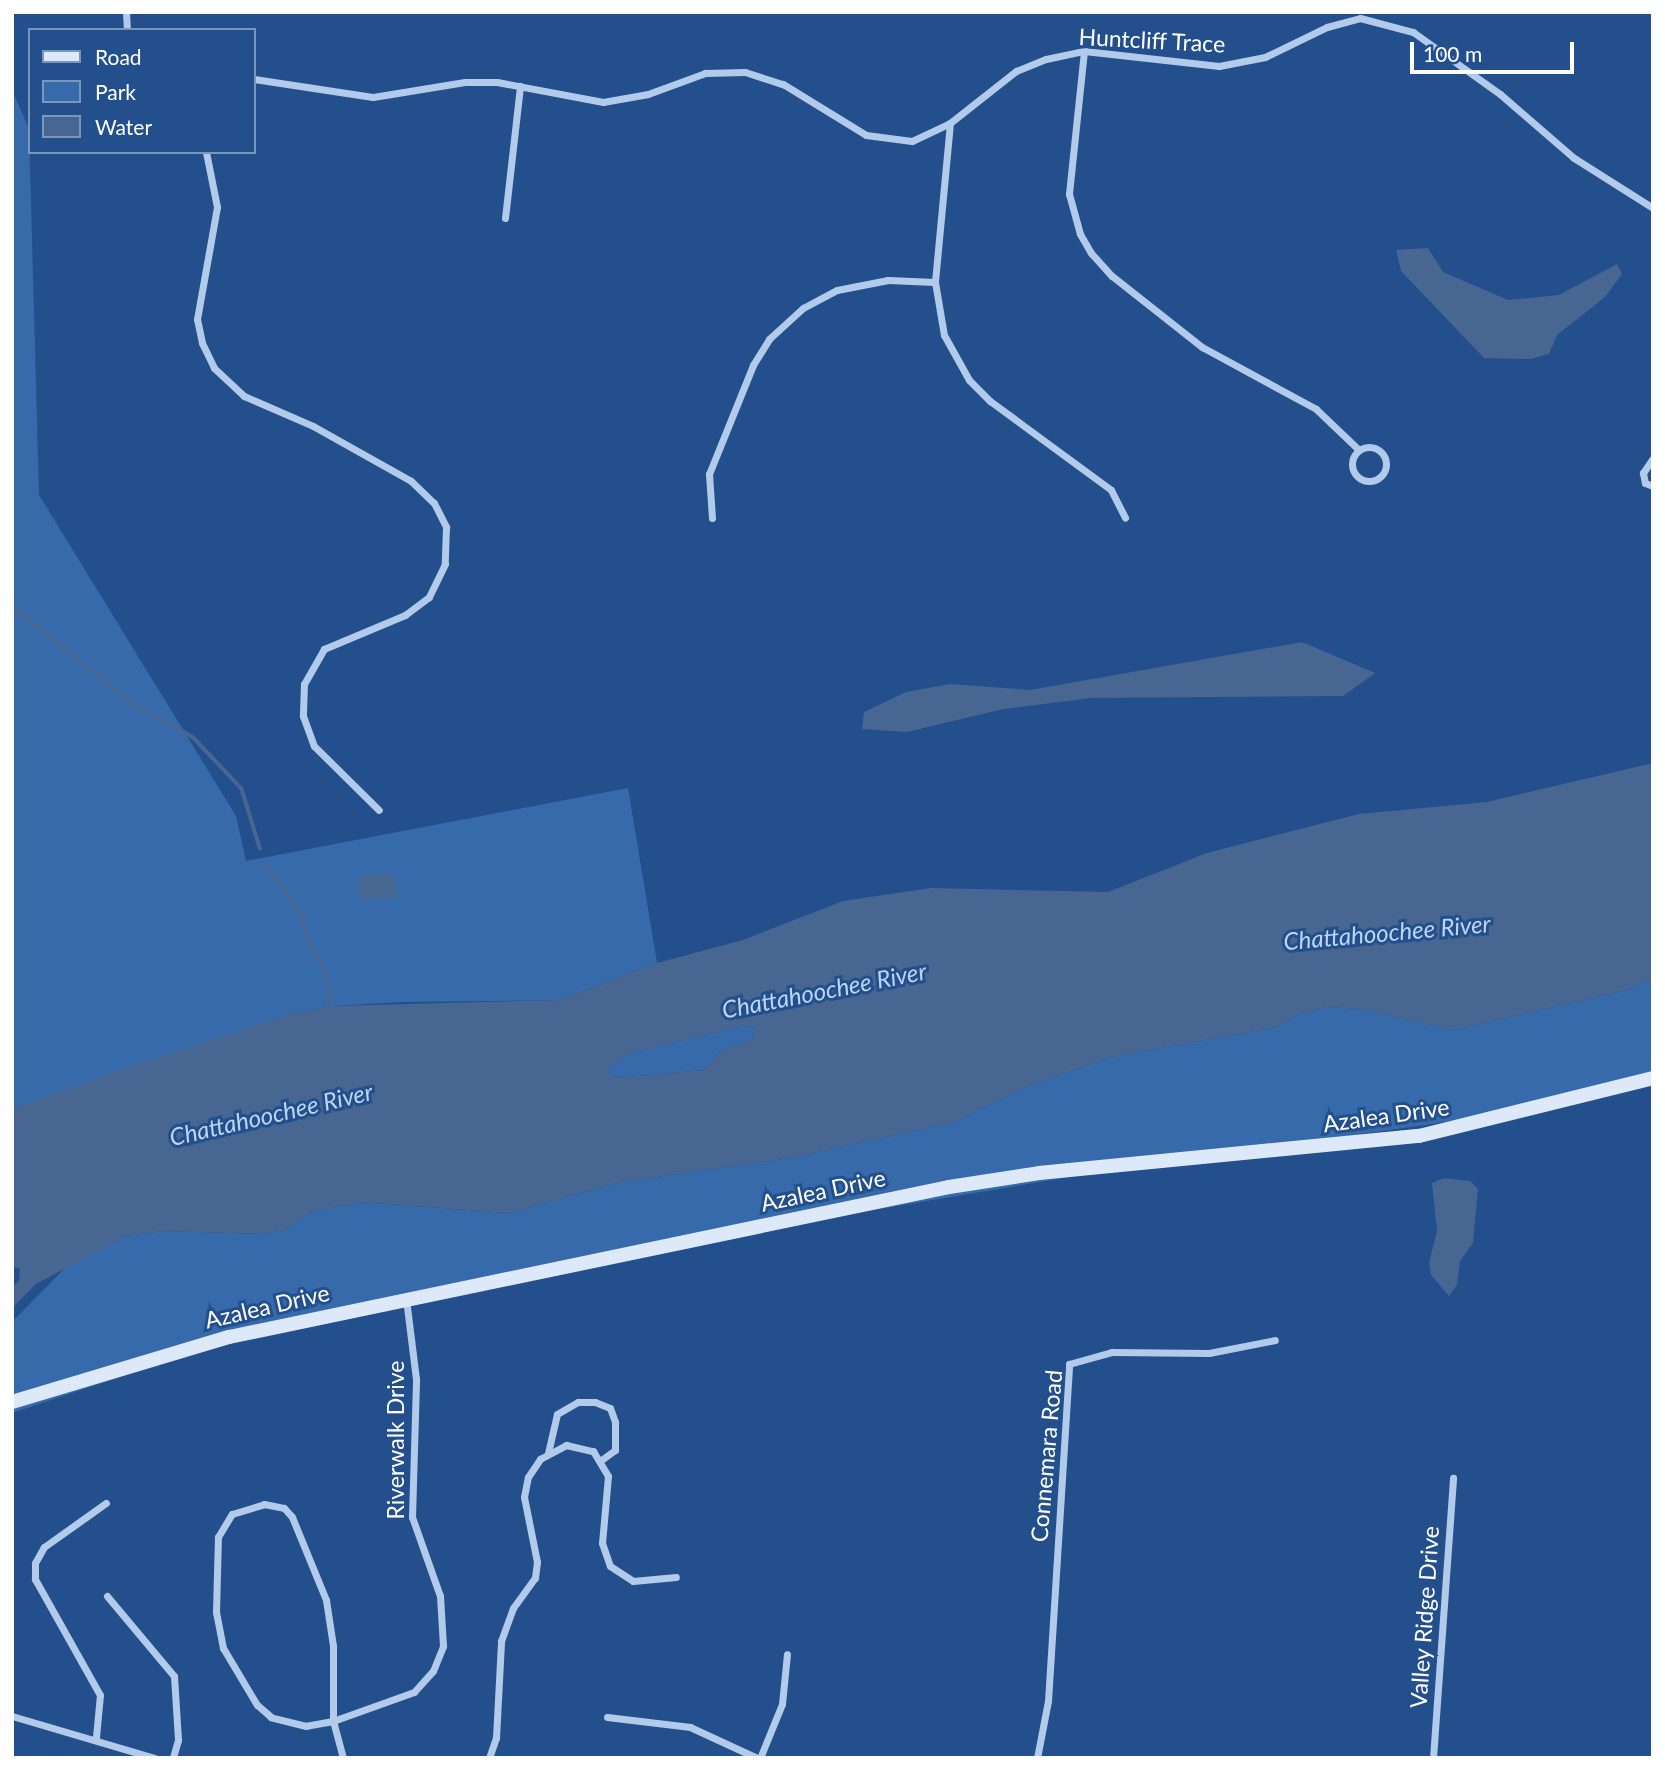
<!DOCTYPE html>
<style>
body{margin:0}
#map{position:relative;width:1665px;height:1770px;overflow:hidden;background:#23508d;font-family:Lato,sans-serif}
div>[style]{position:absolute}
.green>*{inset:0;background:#376aaa}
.water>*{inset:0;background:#476692}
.stream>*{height:3.5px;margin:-1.75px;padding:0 1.75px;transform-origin:1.75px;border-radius:1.75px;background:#476692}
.street>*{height:7px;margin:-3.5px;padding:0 3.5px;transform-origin:3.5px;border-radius:3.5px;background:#b2cbeb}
.street>.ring{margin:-3.5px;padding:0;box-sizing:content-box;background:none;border:7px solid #b2cbeb;border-radius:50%}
.secondary>*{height:14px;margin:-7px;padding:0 7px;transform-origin:7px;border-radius:7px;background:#dde9f9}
span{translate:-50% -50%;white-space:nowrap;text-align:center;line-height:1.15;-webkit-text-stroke:6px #23508d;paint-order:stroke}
.street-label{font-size:23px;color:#fff}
.water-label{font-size:24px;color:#bed5f2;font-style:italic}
.frame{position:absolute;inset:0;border:14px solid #fff;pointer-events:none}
.legend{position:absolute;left:28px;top:28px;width:228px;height:126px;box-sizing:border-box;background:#23508d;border:2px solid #7b96bb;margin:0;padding:9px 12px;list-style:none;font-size:21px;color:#fff}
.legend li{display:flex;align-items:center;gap:14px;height:35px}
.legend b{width:35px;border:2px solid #7b96bb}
.scale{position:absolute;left:1410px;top:42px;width:164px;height:32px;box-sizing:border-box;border:4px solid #fff;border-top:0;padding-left:9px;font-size:21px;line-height:24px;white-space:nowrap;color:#fff;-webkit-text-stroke:5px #23508d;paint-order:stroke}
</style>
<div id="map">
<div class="green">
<i style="clip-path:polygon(12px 90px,29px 129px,39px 495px,236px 816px,246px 861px,628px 788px,657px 963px,560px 1000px,404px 1002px,332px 1006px,287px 1015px,12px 1109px)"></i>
<i style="clip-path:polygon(1653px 979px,1653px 1074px,1460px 1120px,1135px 1166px,867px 1211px,618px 1261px,198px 1351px,12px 1413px,12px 1322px,67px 1266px,126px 1236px,162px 1231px,262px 1234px,285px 1230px,312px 1212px,361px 1202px,509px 1213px,621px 1182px,791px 1158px,954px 1122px,1026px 1087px,1111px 1057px,1277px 1027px,1296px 1015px,1326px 1007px,1362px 1009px,1454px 1030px,1623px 991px)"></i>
<i style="clip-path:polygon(745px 1025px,755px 1028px,753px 1039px,719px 1052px,704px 1070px,618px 1078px,608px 1074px,611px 1065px,632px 1053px)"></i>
</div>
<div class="water">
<i style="clip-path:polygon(1428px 248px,1443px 272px,1508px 300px,1559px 295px,1617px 264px,1622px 274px,1605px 297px,1557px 335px,1549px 354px,1530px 359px,1484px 358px,1401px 271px,1396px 250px)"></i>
<i style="clip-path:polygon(1302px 642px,1375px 673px,1343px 696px,1091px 698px,1003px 709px,907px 732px,862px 729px,864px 712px,906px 692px,950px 684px,1030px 690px)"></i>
<i style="clip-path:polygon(evenodd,1653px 763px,1653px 979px,1623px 991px,1454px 1030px,1362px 1009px,1326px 1007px,1296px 1015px,1277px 1027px,1111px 1057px,1026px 1087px,954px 1122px,791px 1158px,621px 1182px,509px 1213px,361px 1202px,312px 1212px,285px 1230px,262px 1234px,162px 1231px,126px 1236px,36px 1284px,14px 1306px,12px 1314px,12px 1287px,19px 1281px,20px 1269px,12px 1266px,12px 1109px,119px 1070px,287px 1015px,332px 1006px,560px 1000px,657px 963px,743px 940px,843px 901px,931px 888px,1108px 892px,1207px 853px,1359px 814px,1487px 802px,1653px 763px,745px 1025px,755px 1028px,753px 1039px,719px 1052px,704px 1070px,618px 1078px,608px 1074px,611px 1065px,632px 1053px,745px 1025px)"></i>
<i style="clip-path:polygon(393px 872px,397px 898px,360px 898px,357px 877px)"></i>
<i style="clip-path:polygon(1444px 1178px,1470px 1181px,1478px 1189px,1473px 1243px,1460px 1261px,1457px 1285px,1449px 1296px,1431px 1275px,1429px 1263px,1437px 1231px,1432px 1183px)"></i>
</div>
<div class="stream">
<i style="left:12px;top:606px;width:157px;rotate:39.1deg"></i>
<i style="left:134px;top:705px;width:67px;rotate:28.5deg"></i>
<i style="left:193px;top:737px;width:71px;rotate:46.7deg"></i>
<i style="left:242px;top:789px;width:62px;rotate:73deg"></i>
<i style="left:266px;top:865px;width:62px;rotate:54.2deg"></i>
<i style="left:302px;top:915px;width:37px;rotate:73deg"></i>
<i style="left:313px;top:950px;width:19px;rotate:55deg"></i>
<i style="left:324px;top:966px;width:41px;rotate:78.7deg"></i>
</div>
<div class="street">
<i style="left:126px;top:12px;width:18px;rotate:87deg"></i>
<i style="left:1084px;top:51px;width:144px;rotate:96deg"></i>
<i style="left:1069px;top:194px;width:41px;rotate:74.6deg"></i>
<i style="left:1080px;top:234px;width:22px;rotate:60deg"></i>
<i style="left:1091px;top:253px;width:31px;rotate:48deg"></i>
<i style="left:1112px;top:276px;width:115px;rotate:38.3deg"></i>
<i style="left:1202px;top:347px;width:130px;rotate:28.5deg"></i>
<i style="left:1316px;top:409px;width:59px;rotate:43.6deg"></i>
<i style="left:254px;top:79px;width:120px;rotate:8.6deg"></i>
<i style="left:373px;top:97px;width:93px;rotate:-9.3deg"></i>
<i style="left:465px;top:82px;width:32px"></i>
<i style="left:497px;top:82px;width:108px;rotate:10.7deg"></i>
<i style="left:603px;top:102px;width:46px;rotate:-10.1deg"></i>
<i style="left:648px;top:94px;width:61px;rotate:-20.2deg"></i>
<i style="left:705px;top:73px;width:40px;rotate:-1.4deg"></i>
<i style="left:745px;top:72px;width:40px;rotate:18deg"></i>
<i style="left:783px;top:84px;width:97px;rotate:31.6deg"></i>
<i style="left:866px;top:135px;width:46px;rotate:7.4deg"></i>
<i style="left:912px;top:141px;width:42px;rotate:-25.3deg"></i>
<i style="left:950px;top:123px;width:84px;rotate:-38.2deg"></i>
<i style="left:1016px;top:71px;width:32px;rotate:-22deg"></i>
<i style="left:1046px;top:59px;width:39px;rotate:-12deg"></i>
<i style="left:1084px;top:51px;width:136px;rotate:6.3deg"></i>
<i style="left:1219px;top:66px;width:47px;rotate:-11.1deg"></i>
<i style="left:1265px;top:57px;width:69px;rotate:-25.8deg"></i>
<i style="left:1327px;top:27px;width:34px;rotate:-15deg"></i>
<i style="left:1360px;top:18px;width:55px;rotate:14.8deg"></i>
<i style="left:1413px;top:32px;width:107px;rotate:35.5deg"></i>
<i style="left:1500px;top:94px;width:98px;rotate:40.9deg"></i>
<i style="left:1574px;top:158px;width:93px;rotate:32.3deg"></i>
<i style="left:950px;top:123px;width:160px;rotate:95.4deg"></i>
<i style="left:935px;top:282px;width:54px;rotate:80.4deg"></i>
<i style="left:944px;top:335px;width:51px;rotate:60.9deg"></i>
<i style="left:969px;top:380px;width:30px;rotate:45deg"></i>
<i style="left:990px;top:401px;width:150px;rotate:36.3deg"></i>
<i style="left:1111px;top:490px;width:31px;rotate:63deg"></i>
<i style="left:206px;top:152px;width:56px;rotate:78.7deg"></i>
<i style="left:217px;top:207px;width:114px;rotate:100.1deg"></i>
<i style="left:197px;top:319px;width:25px;rotate:78deg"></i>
<i style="left:202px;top:343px;width:28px;rotate:64deg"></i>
<i style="left:214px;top:368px;width:41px;rotate:43deg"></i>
<i style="left:244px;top:396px;width:75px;rotate:23.5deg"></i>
<i style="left:313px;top:426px;width:112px;rotate:29.3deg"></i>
<i style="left:411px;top:481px;width:32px;rotate:44deg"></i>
<i style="left:434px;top:503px;width:27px;rotate:63deg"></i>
<i style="left:446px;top:527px;width:37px;rotate:92deg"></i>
<i style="left:445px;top:564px;width:37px;rotate:116deg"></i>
<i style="left:429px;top:597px;width:30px;rotate:143deg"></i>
<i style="left:405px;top:615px;width:88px;rotate:157.2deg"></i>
<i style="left:324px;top:649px;width:40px;rotate:119.7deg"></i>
<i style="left:304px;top:684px;width:32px;rotate:92deg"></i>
<i style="left:303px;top:716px;width:32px;rotate:70deg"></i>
<i style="left:314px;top:746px;width:91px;rotate:44.6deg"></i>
<i style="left:505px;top:218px;width:133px;rotate:-83.5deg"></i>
<i class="ring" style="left:1352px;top:447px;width:27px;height:27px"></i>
<i style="left:1653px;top:458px;width:18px;rotate:124deg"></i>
<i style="left:1643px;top:473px;width:10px;rotate:79deg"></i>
<i style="left:1645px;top:483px;width:9px;rotate:21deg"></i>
<i style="left:712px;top:518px;width:44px;rotate:-93.9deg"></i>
<i style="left:709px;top:474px;width:118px;rotate:-68deg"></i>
<i style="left:753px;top:365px;width:31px;rotate:-58deg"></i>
<i style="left:769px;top:339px;width:46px;rotate:-42.4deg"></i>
<i style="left:803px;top:308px;width:38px;rotate:-28deg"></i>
<i style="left:837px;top:290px;width:52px;rotate:-11.1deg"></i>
<i style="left:888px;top:280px;width:47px;rotate:2.4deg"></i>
<i style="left:548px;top:1453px;width:40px;rotate:-77deg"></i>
<i style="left:557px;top:1414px;width:24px;rotate:-30deg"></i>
<i style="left:578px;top:1402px;width:17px"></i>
<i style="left:595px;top:1402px;width:16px;rotate:22deg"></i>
<i style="left:610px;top:1408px;width:15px;rotate:70deg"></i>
<i style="left:615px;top:1422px;width:28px;rotate:90deg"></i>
<i style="left:615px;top:1450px;width:17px;rotate:144deg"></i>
<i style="left:264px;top:1504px;width:20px;rotate:11deg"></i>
<i style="left:284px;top:1508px;width:12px;rotate:48deg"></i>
<i style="left:292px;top:1517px;width:90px;rotate:67.7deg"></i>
<i style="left:326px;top:1600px;width:47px;rotate:81.3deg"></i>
<i style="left:333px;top:1646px;width:75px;rotate:90deg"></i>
<i style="left:333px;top:1721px;width:27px;rotate:170deg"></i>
<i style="left:306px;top:1726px;width:36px;rotate:-166deg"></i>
<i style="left:271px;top:1717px;width:18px;rotate:-139deg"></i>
<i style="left:257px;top:1705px;width:66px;rotate:-120.8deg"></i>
<i style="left:223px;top:1648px;width:37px;rotate:-101deg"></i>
<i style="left:216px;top:1612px;width:75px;rotate:-88.5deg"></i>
<i style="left:218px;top:1537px;width:27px;rotate:-59deg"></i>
<i style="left:232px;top:1514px;width:34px;rotate:-17deg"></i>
<i style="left:107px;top:1596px;width:104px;rotate:50.1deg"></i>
<i style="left:174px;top:1676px;width:64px;rotate:86.4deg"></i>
<i style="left:178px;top:1740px;width:19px;rotate:106deg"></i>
<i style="left:12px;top:1716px;width:149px;rotate:16.4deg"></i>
<i style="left:607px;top:1717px;width:84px;rotate:6.9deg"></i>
<i style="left:690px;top:1727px;width:74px;rotate:24.8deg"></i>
<i style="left:96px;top:1737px;width:42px;rotate:-84.6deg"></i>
<i style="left:100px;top:1695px;width:133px;rotate:-119.3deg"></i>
<i style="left:35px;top:1579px;width:16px;rotate:-90deg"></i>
<i style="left:35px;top:1563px;width:18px;rotate:-61deg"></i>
<i style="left:44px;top:1547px;width:76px;rotate:-35.4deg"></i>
<i style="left:343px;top:1758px;width:38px;rotate:-105deg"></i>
<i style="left:333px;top:1721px;width:86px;rotate:-19.7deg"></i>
<i style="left:414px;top:1692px;width:28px;rotate:-48deg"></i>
<i style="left:433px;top:1671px;width:27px;rotate:-68deg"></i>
<i style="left:443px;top:1646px;width:50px;rotate:-93.4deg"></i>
<i style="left:440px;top:1596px;width:84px;rotate:-109.5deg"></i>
<i style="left:412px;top:1517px;width:138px;rotate:-88.3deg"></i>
<i style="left:416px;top:1379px;width:81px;rotate:-97.1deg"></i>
<i style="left:489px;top:1758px;width:21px;rotate:-71deg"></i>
<i style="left:496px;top:1738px;width:97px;rotate:-87deg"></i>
<i style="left:501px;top:1641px;width:35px;rotate:-70deg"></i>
<i style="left:513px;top:1608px;width:37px;rotate:-54deg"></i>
<i style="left:535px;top:1578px;width:16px;rotate:-83deg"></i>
<i style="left:537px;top:1562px;width:66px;rotate:-101.3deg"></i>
<i style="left:524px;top:1497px;width:20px;rotate:-79deg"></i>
<i style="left:528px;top:1477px;width:22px;rotate:-56deg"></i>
<i style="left:540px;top:1459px;width:30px;rotate:-28deg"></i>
<i style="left:566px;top:1445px;width:28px;rotate:13deg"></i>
<i style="left:593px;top:1451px;width:29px;rotate:59deg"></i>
<i style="left:608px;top:1476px;width:67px;rotate:95.1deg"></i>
<i style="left:602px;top:1543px;width:24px;rotate:71deg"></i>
<i style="left:610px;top:1566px;width:27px;rotate:33deg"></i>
<i style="left:633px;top:1581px;width:43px;rotate:-5.3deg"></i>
<i style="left:760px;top:1758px;width:58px;rotate:-67.8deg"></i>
<i style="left:782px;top:1704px;width:50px;rotate:-84.3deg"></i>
<i style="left:1037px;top:1758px;width:58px;rotate:-79.1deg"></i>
<i style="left:1048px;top:1701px;width:338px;rotate:-86.4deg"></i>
<i style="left:1069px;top:1364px;width:45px;rotate:-15.6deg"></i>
<i style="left:1112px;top:1352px;width:97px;rotate:0.6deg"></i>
<i style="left:1209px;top:1353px;width:67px;rotate:-11.1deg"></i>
<i style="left:1433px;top:1758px;width:281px;rotate:-85.9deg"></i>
</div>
<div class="secondary">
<i style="left:12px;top:1402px;width:227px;rotate:-16.7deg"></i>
<i style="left:229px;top:1337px;width:735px;rotate:-11.77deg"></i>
<i style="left:949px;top:1187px;width:91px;rotate:-8.8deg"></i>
<i style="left:1039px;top:1173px;width:382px;rotate:-5.6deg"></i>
<i style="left:1419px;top:1136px;width:241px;rotate:-13.9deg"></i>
</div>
<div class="street-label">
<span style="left:1152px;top:40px;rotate:3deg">Huntcliff Trace</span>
<span style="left:1386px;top:1115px;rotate:-8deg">Azalea Drive</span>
<span style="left:823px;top:1190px;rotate:-12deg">Azalea Drive</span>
<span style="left:267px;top:1306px;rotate:-13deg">Azalea Drive</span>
<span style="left:395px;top:1440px;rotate:-90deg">Riverwalk Drive</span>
<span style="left:1046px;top:1456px;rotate:-85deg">Connemara Road</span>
<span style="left:1424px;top:1617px;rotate:-86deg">Valley Ridge Drive</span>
</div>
<div class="water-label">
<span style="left:1387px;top:932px;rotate:-5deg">Chattahoochee River</span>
<span style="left:824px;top:990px;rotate:-11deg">Chattahoochee River</span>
<span style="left:271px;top:1114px;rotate:-13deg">Chattahoochee River</span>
</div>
<div class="frame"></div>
<ul class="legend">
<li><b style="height:9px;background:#dde9f9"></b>Road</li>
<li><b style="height:19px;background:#376aaa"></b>Park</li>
<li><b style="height:19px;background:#476692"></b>Water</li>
</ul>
<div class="scale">100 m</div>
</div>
